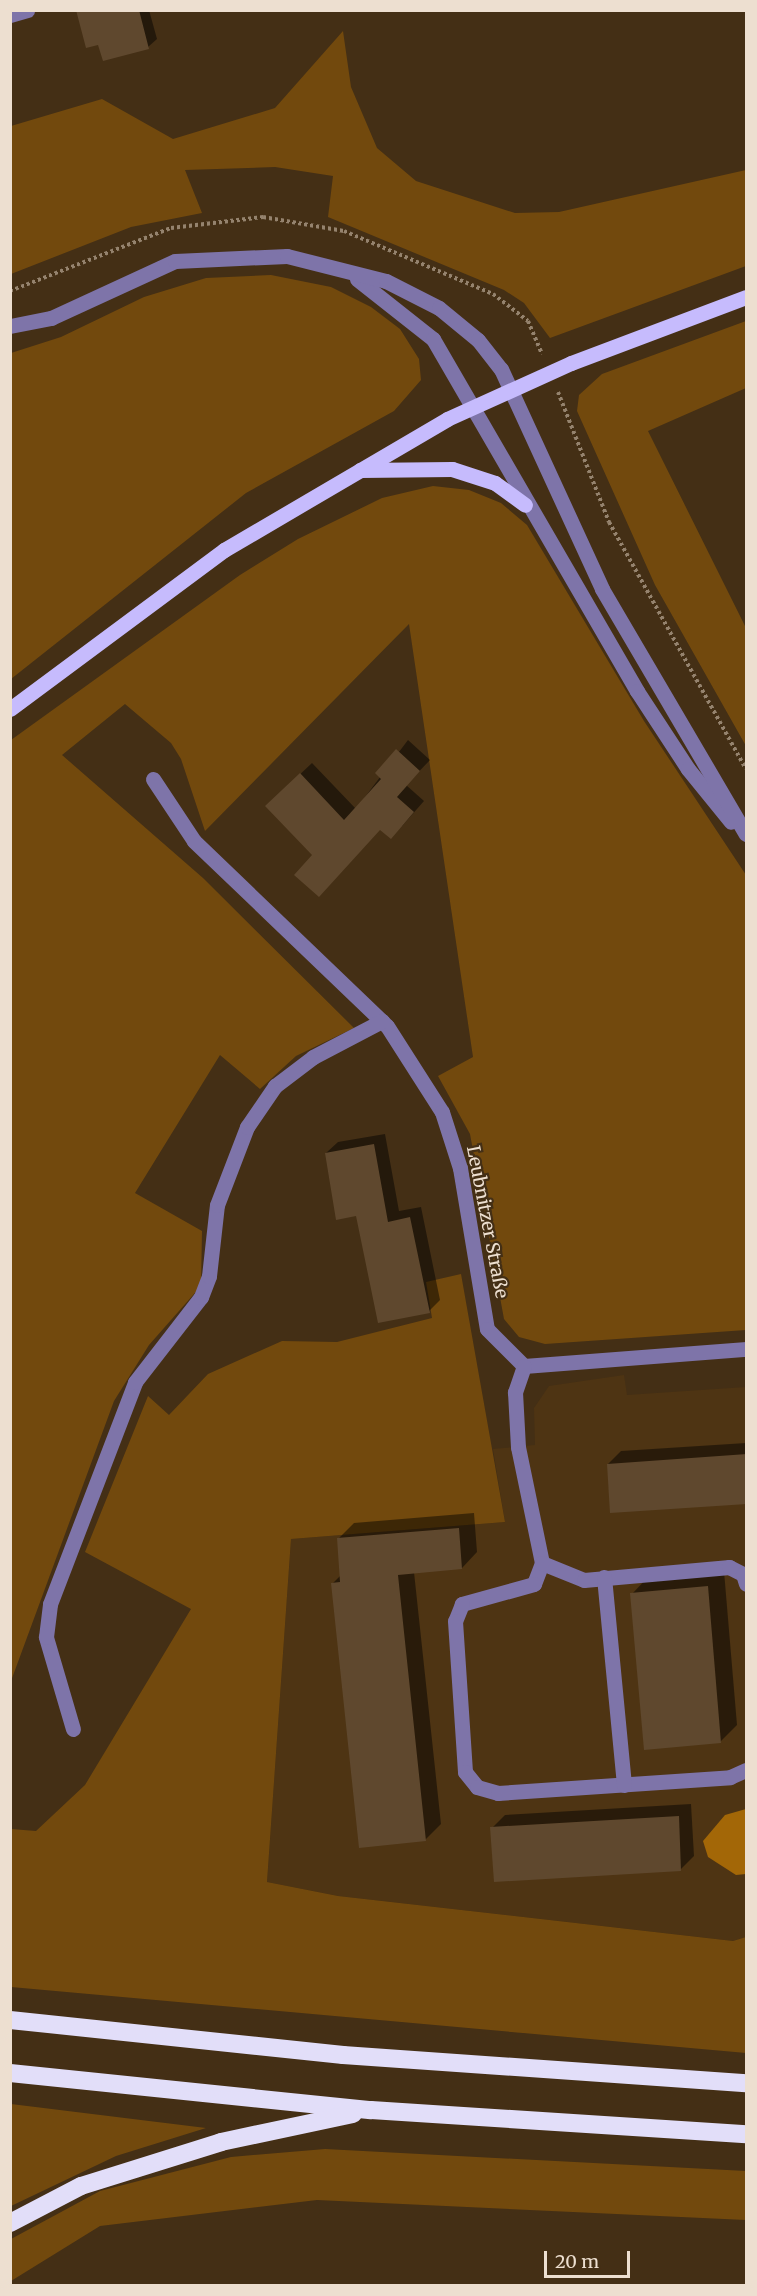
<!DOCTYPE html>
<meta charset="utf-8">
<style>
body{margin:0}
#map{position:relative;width:757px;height:2296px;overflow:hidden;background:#442f15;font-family:Merriweather,serif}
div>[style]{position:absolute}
.built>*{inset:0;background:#4e3413}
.green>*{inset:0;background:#72490d}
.water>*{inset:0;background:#a36707}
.shadow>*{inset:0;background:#0007}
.building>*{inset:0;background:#5f482e}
.path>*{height:4px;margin-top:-2px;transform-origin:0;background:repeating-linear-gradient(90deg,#95836e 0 3px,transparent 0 6px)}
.minor>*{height:15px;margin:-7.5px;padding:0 7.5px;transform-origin:7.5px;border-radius:7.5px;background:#7e74a9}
.major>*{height:15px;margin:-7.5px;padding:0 7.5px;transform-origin:7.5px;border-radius:7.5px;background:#c6bbfd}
.highway>*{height:18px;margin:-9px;padding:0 9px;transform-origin:9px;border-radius:9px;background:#e2def9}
span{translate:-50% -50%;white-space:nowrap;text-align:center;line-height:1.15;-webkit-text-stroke:4.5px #442f15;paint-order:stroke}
.street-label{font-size:18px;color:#eddfd0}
.frame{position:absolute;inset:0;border:12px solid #eddfd0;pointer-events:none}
.scale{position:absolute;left:544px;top:2251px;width:86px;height:27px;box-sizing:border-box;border:3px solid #eddfd0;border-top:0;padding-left:8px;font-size:18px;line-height:21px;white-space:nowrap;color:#eddfd0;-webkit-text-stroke:4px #442f15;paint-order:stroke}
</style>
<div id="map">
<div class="built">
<i style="clip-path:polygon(624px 1375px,627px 1395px,746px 1387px,746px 1937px,733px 1941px,338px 1896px,267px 1882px,291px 1539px,505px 1522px,493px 1449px,535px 1445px,534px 1408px,549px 1386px)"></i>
</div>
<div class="green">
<i style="clip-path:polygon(343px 31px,351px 87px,377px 148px,416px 181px,515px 213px,559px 212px,746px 170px,746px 266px,550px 338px,524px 303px,504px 290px,328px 217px,333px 176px,275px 167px,185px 170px,202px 213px,131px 227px,11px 274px,11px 126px,102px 99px,173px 139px,275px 108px)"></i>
<i style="clip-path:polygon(271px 275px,331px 287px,371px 307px,400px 329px,419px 359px,421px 380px,394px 411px,246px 493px,11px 679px,11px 353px,61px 337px,144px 297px,206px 278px)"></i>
<i style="clip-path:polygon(746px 321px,746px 388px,648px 431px,746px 628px,746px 746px,655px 585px,577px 411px,579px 395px,602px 374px)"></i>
<i style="clip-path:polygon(433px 486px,469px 490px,501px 503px,527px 525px,644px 721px,746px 875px,746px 1330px,545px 1344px,519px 1337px,504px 1319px,470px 1134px,438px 1076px,473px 1057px,409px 624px,205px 831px,181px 759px,171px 743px,125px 704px,62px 755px,203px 878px,354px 1028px,296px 1056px,260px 1089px,220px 1055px,135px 1193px,202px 1231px,201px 1286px,149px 1345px,114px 1401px,11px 1681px,11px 740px,240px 575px,298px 539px,382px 498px)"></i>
<i style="clip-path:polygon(461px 1274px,505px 1522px,291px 1539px,267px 1882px,338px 1896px,733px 1941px,746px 1937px,746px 2053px,11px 1987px,11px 1829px,36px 1831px,85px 1785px,191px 1609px,85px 1552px,148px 1396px,169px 1415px,208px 1374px,282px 1341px,337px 1342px,432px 1318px,426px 1282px)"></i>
<i style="clip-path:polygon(11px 2104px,206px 2128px,116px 2156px,11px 2206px)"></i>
<i style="clip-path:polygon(325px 2149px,746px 2171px,746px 2220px,317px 2200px,100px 2226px,11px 2281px,11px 2239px,100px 2191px,231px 2157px)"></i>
</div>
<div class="water">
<i style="clip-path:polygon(746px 1809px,746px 1874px,736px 1875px,708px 1857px,703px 1841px,725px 1815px)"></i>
</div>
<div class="shadow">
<i style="clip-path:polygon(81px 10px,149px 10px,157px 39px,148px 47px,99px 43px)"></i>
<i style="clip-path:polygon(408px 740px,430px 760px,406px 785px,424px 801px,402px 826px,381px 828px,314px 855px,278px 795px,312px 763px,356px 809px)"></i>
<i style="clip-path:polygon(385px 1134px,399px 1211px,421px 1207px,440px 1300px,429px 1311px,357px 1215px,326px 1153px,338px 1142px)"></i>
<i style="clip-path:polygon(746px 1443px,746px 1502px,608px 1464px,621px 1451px)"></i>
<i style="clip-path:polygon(474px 1513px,477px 1552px,462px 1568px,414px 1572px,441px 1824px,425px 1840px,332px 1584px,341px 1575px,338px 1539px,354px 1523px)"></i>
<i style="clip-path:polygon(724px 1571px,737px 1725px,720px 1742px,632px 1594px,648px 1577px)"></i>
<i style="clip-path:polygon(691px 1804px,694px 1856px,681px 1869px,492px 1828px,505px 1815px)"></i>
</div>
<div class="building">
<i style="clip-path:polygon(76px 10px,139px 10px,149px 49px,103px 61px,98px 45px,86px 48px)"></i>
<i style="clip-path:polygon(396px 749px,420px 771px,397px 797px,414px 812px,391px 839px,380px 830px,319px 897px,294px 875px,312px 855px,265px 806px,300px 773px,344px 820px,381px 779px,375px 773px)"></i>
<i style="clip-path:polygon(374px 1144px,388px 1222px,410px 1217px,430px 1313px,378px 1323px,356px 1216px,336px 1220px,325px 1153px)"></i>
<i style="clip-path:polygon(747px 1454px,747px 1504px,610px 1513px,607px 1464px)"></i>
<i style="clip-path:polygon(459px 1528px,462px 1569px,398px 1575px,426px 1841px,359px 1848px,331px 1583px,340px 1582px,337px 1538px)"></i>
<i style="clip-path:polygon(708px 1586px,721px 1743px,644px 1750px,630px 1593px)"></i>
<i style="clip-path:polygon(679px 1816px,681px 1871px,494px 1882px,490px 1827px)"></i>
</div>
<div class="path">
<i style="left:10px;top:291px;width:173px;rotate:-21.4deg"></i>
<i style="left:171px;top:228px;width:93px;rotate:-6.8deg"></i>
<i style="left:263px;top:217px;width:82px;rotate:9.8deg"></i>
<i style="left:344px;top:231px;width:162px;rotate:22.9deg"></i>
<i style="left:493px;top:294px;width:44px;rotate:37.6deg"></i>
<i style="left:528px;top:321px;width:36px;rotate:67deg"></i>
<i style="left:558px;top:392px;width:140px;rotate:68.6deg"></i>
<i style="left:609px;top:522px;width:282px;rotate:61deg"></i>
</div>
<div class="minor">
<i style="left:10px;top:15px;width:18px;rotate:-16deg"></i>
<i style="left:357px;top:279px;width:97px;rotate:38.3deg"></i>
<i style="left:433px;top:339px;width:407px;rotate:59.9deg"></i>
<i style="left:637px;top:691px;width:93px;rotate:56.8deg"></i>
<i style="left:688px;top:769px;width:68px;rotate:50.9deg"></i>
<i style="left:10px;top:326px;width:42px;rotate:-11deg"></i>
<i style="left:51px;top:318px;width:136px;rotate:-24.7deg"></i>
<i style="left:175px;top:261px;width:112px;rotate:-2.6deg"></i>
<i style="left:287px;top:256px;width:102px;rotate:14.2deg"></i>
<i style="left:386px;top:281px;width:59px;rotate:27deg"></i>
<i style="left:439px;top:308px;width:50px;rotate:39.4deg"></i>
<i style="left:478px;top:340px;width:37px;rotate:52deg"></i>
<i style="left:501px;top:369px;width:242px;rotate:65.3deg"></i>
<i style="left:602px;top:589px;width:284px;rotate:59.6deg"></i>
<i style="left:153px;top:779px;width:74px;rotate:56.5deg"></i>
<i style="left:194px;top:841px;width:267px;rotate:43.8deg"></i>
<i style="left:387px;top:1026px;width:102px;rotate:57.4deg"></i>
<i style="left:442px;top:1112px;width:59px;rotate:72.2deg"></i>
<i style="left:460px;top:1168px;width:163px;rotate:80.5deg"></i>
<i style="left:487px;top:1329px;width:52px;rotate:45deg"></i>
<i style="left:524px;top:1366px;width:223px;rotate:-4.4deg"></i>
<i style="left:524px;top:1366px;width:28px;rotate:109deg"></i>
<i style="left:515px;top:1392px;width:55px;rotate:86.9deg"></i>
<i style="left:518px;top:1447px;width:118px;rotate:78.3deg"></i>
<i style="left:542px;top:1563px;width:22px;rotate:111deg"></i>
<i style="left:534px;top:1584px;width:75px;rotate:164.5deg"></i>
<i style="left:462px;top:1604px;width:18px;rotate:112deg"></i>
<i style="left:455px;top:1621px;width:151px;rotate:86.2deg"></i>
<i style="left:465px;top:1772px;width:19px;rotate:51deg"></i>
<i style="left:477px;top:1787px;width:22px;rotate:16deg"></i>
<i style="left:498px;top:1793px;width:233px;rotate:-3.9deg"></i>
<i style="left:730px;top:1777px;width:17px;rotate:-24deg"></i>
<i style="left:542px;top:1563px;width:45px;rotate:22deg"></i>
<i style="left:584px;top:1580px;width:146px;rotate:-5.1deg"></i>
<i style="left:729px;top:1567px;width:16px;rotate:27deg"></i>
<i style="left:743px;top:1574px;width:10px;rotate:73deg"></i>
<i style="left:604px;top:1577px;width:209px;rotate:84.5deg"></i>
<i style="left:73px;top:1729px;width:96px;rotate:-106.4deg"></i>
<i style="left:46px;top:1637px;width:33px;rotate:-83deg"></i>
<i style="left:50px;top:1604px;width:238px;rotate:-69deg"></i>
<i style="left:135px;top:1382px;width:108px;rotate:-52.2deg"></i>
<i style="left:201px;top:1297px;width:22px;rotate:-69deg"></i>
<i style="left:209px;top:1276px;width:71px;rotate:-83.6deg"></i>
<i style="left:217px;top:1205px;width:84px;rotate:-69deg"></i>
<i style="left:247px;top:1127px;width:50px;rotate:-55.7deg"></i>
<i style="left:275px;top:1086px;width:48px;rotate:-37.3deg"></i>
<i style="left:313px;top:1057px;width:78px;rotate:-27.6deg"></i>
</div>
<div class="major">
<i style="left:360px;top:470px;width:92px;rotate:-0.6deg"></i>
<i style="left:452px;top:469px;width:45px;rotate:18deg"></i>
<i style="left:495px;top:483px;width:37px;rotate:36deg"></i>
<i style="left:10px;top:709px;width:267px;rotate:-36.6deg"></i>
<i style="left:224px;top:550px;width:259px;rotate:-30.4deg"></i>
<i style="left:447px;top:419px;width:136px;rotate:-24.3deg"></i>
<i style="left:571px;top:363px;width:187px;rotate:-20.7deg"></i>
</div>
<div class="highway">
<i style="left:10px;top:2020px;width:335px;rotate:6deg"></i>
<i style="left:343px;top:2055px;width:404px;rotate:4deg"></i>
<i style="left:10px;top:2073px;width:363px;rotate:5.9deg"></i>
<i style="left:371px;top:2110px;width:376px;rotate:3.7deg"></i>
<i style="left:10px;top:2223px;width:80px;rotate:-27.5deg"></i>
<i style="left:81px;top:2186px;width:147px;rotate:-17.4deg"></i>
<i style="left:221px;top:2142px;width:135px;rotate:-12deg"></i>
</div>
<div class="street-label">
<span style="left:487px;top:1222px;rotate:79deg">Leubnitzer Straße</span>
</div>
<div class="frame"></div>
<div class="scale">20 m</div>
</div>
